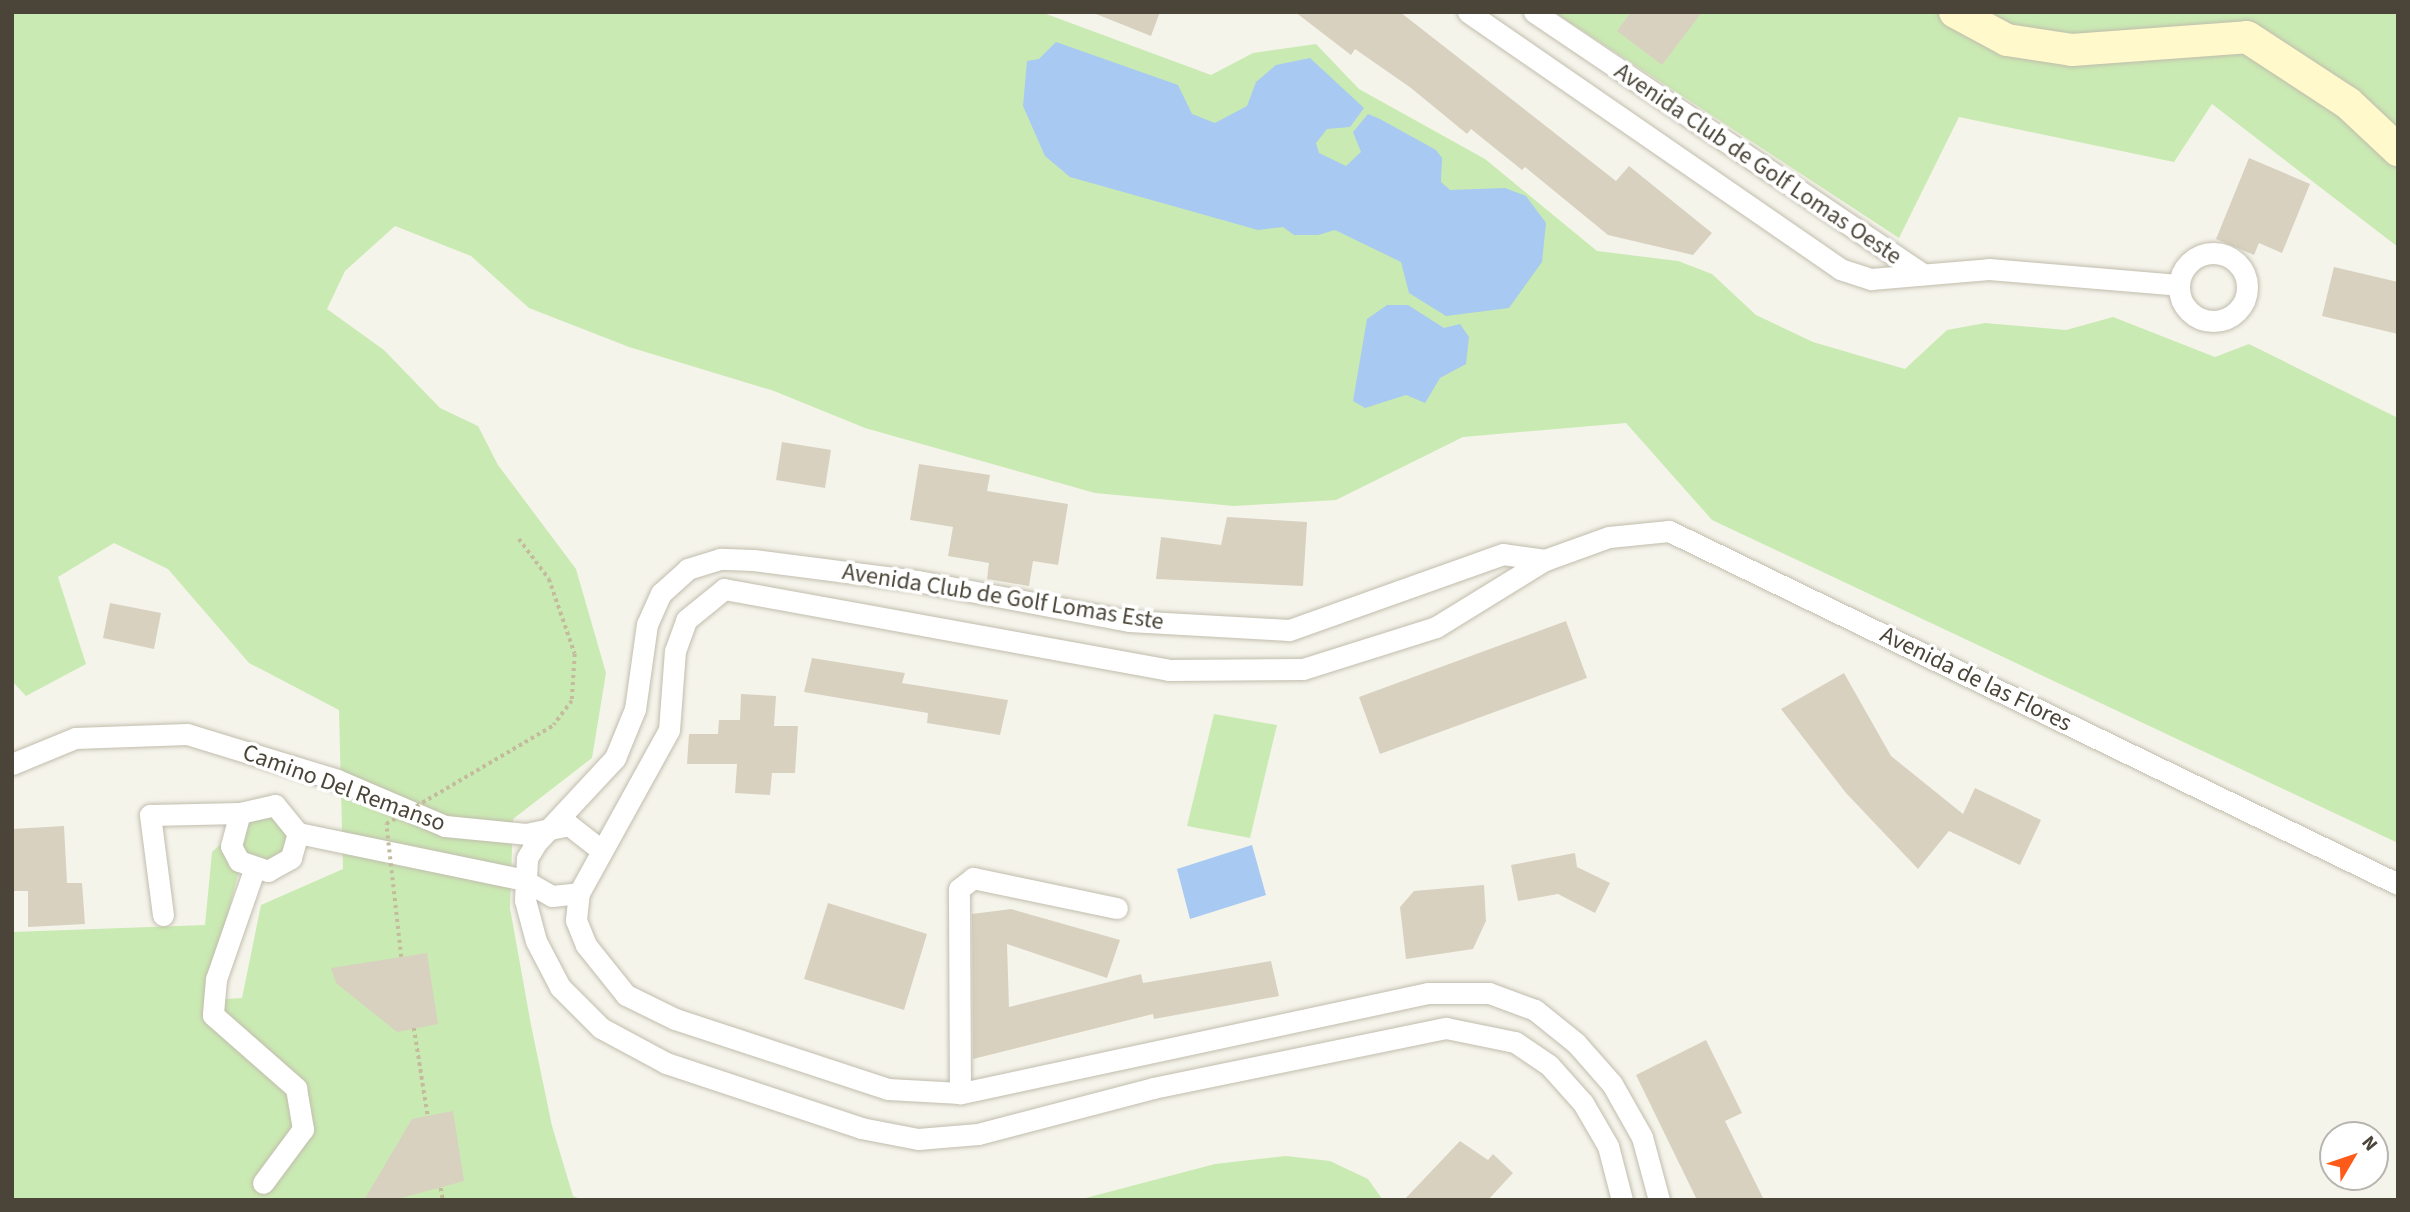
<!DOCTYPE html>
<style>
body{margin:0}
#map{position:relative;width:2410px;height:1212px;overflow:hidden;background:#f5f4eb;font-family:"Source Sans 3",sans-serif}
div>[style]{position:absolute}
.green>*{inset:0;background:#caeab3}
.round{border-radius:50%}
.water>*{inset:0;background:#a7c9f2}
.building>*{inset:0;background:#d8d1c0}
.path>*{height:3.5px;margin-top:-1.75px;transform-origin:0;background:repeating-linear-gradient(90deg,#c4bb9d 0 3.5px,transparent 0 7px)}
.roads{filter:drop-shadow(0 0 2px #c1bdad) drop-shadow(0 0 2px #c1bdad)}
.street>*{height:21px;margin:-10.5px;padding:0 10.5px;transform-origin:10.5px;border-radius:10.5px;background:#fff}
.street>.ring{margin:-10.5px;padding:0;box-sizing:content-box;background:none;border:21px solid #fff;border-radius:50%}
.secondary>*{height:32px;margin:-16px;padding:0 16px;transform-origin:16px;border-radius:16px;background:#fff9cb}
.path-bridge>*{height:3.5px;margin-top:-1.75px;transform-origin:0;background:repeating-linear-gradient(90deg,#c4bb9d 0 3.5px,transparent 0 7px)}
span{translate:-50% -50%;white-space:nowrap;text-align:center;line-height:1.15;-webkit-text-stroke:7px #fff;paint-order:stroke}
.street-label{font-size:24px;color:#4a4538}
.frame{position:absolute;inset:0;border:14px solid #4a4538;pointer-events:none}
.north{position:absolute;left:2319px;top:1121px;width:70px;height:70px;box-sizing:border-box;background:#fff;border:2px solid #b7b5af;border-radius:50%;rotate:51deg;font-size:19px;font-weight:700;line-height:28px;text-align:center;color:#4a4538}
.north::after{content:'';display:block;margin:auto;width:24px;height:32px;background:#fe5a19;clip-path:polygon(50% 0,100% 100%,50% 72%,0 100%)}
</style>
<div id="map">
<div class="green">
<i style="clip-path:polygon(12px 12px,1041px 12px,1211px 75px,1253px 53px,1316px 44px,1359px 89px,1485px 159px,1597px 251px,1678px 261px,1712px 274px,1756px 315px,1813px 342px,1905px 369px,1947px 330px,1985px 323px,2066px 330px,2113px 317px,2215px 357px,2249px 344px,2398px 418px,2398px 843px,1712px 520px,1626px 423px,1463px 437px,1336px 500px,1234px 506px,1095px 493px,865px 428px,774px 391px,629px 347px,529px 308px,471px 256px,395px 226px,345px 271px,327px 309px,384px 350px,440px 408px,478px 426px,498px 465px,576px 569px,606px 673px,592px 758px,513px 819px,510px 908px,531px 1025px,552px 1126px,573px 1196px,583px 1200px,12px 1200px,12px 932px,205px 925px,212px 852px,227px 838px,241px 863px,206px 1000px,242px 998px,261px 905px,343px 869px,339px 710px,249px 663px,168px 569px,114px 543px,58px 577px,86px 664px,26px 696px,12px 681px)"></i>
<i style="clip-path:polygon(1554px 12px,2398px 12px,2398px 247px,2212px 104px,2174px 162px,1959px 117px,1899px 238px)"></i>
<i style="clip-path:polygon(1214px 714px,1277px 725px,1250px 838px,1187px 826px)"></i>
<i class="round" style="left:239px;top:812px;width:50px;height:50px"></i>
<i style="clip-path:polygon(1286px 1156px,1330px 1161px,1368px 1179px,1383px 1200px,1078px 1200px,1215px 1164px)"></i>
</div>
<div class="water">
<i style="clip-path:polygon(1056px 42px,1178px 85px,1192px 114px,1215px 123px,1247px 106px,1256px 82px,1276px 65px,1310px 58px,1364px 108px,1350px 127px,1327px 129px,1316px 143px,1319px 153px,1346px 166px,1361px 152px,1353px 132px,1368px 114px,1380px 119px,1436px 150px,1442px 158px,1441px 182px,1450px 190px,1505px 188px,1526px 196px,1546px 223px,1542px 262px,1509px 308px,1446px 316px,1409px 293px,1401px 262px,1335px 230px,1318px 235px,1294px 235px,1283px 227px,1258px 230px,1070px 177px,1045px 156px,1023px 106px,1027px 61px,1039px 59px)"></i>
<i style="clip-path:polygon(1387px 305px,1408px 305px,1444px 328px,1460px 324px,1469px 337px,1466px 364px,1440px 378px,1425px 403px,1406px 395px,1365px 408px,1353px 401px,1367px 319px)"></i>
<i style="clip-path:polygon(1252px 845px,1266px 895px,1190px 919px,1177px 869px)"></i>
</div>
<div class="building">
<i style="clip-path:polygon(1091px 12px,1160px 12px,1151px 36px)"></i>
<i style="clip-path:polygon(1295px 12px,1400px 12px,1616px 181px,1629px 166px,1712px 233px,1693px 255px,1608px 235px,1525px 167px,1522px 170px,1471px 129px,1467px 134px,1411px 88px,1355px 49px,1351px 55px)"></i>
<i style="clip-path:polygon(1631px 12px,1702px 12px,1662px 65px,1617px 31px)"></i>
<i style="clip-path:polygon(2249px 158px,2310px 184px,2282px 253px,2259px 243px,2254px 255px,2216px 239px)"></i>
<i style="clip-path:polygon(2334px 267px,2398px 282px,2398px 334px,2322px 316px)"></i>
<i style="clip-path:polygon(782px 442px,831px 450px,825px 488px,776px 480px)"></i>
<i style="clip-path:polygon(919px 464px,990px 475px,987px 491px,1068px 504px,1058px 565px,1033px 561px,1029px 586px,987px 579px,989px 563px,948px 556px,953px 527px,910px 520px)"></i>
<i style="clip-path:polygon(1227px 517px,1307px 522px,1303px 586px,1156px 579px,1161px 537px,1221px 545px)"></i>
<i style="clip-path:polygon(110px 603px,161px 613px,154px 649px,103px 638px)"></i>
<i style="clip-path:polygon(1566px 621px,1587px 678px,1380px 754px,1359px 697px)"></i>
<i style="clip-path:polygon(812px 658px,905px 673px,902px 683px,1008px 700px,1000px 735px,927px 723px,928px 713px,804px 692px)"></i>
<i style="clip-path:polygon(1844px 673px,1891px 756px,1963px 814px,1975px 788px,2041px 820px,2020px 865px,1949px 831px,1918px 869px,1846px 793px,1781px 709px)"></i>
<i style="clip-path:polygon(741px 694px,776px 696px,774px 726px,798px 726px,795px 773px,772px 773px,770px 795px,735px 793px,737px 764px,687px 764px,689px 734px,718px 734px,719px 720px,740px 720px)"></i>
<i style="clip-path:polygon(64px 826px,67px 883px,82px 883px,85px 924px,28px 927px,28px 891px,12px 891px,12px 829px)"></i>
<i style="clip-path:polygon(1575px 853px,1577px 867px,1610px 883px,1595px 913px,1558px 894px,1518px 901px,1511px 865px)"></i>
<i style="clip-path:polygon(1484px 885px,1486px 921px,1473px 949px,1406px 959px,1400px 907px,1414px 891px)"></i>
<i style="clip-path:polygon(828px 903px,927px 934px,904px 1010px,804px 979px)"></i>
<i style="clip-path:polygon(1011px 909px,1120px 940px,1107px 978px,1007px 944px,1009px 1007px,1141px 974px,1143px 983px,1271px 961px,1279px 996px,1154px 1019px,1153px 1014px,973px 1059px,972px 914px)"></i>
<i style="clip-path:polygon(427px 953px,438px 1024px,397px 1032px,336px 983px,331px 968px)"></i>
<i style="clip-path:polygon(1706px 1040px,1742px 1113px,1725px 1121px,1764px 1200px,1697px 1200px,1636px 1075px)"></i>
<i style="clip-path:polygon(453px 1111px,464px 1181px,394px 1200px,364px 1200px,412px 1119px)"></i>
<i style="clip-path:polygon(1460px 1141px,1488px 1160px,1493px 1154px,1513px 1173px,1488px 1200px,1404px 1200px)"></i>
</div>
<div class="path">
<i style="left:519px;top:539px;width:50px;rotate:53.1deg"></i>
<i style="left:549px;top:579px;width:79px;rotate:70.9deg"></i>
<i style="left:575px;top:654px;width:47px;rotate:93.7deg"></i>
<i style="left:572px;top:701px;width:30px;rotate:127deg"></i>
<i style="left:414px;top:1028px;width:89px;rotate:81deg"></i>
<i style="left:441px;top:1188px;width:12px;rotate:81deg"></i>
</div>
<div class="roads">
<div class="street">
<i style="left:1468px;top:12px;width:452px;rotate:34.6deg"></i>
<i style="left:1840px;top:269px;width:33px;rotate:18deg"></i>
<i style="left:1871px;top:279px;width:118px;rotate:-4.8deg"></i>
<i style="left:1989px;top:269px;width:190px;rotate:4.8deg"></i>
<i style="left:1534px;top:12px;width:468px;rotate:34deg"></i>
<i class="ring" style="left:2179px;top:253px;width:47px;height:47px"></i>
<i style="left:1545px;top:560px;width:42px;rotate:-171.9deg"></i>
<i style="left:1503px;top:554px;width:227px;rotate:160.4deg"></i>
<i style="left:1289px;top:630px;width:160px;rotate:-176.8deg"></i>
<i style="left:1129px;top:621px;width:216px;rotate:-169.3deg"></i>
<i style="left:917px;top:581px;width:165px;rotate:-172.7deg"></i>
<i style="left:753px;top:560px;width:33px;rotate:-178deg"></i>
<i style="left:720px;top:559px;width:34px;rotate:163deg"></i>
<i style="left:688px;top:569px;width:36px;rotate:138deg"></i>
<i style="left:661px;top:593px;width:34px;rotate:114deg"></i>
<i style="left:647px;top:624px;width:86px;rotate:98deg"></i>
<i style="left:635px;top:709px;width:53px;rotate:112.2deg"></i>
<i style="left:615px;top:758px;width:116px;rotate:132.9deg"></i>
<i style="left:536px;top:843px;width:17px;rotate:121deg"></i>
<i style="left:527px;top:858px;width:42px;rotate:92.7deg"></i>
<i style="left:525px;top:900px;width:42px;rotate:75deg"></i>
<i style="left:536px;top:941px;width:52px;rotate:62.4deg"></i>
<i style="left:560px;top:987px;width:58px;rotate:45deg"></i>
<i style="left:601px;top:1028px;width:74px;rotate:28.3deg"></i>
<i style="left:666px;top:1063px;width:206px;rotate:18.4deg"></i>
<i style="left:861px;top:1128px;width:58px;rotate:10.9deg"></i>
<i style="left:918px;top:1139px;width:60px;rotate:-4.8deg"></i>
<i style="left:978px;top:1134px;width:181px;rotate:-14.7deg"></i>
<i style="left:1153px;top:1088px;width:299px;rotate:-11.6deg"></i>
<i style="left:1446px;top:1028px;width:70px;rotate:11.5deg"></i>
<i style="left:1515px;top:1042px;width:41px;rotate:34.1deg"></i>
<i style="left:1549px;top:1065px;width:51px;rotate:48.2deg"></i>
<i style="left:1583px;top:1103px;width:50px;rotate:59.8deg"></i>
<i style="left:1608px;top:1146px;width:56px;rotate:75.5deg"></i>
<i style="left:12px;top:764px;width:68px;rotate:-22.4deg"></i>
<i style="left:75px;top:738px;width:112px;rotate:-2deg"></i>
<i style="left:187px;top:734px;width:157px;rotate:17deg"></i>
<i style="left:337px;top:780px;width:117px;rotate:23.1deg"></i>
<i style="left:445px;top:826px;width:81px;rotate:5.6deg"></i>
<i style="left:526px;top:834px;width:44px;rotate:-11.8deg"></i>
<i style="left:569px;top:825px;width:41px;rotate:38deg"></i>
<i style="left:298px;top:833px;width:231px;rotate:11.7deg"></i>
<i style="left:524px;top:880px;width:32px;rotate:30deg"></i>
<i style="left:552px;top:896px;width:27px;rotate:-6deg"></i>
<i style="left:254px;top:870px;width:115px;rotate:109.2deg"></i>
<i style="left:216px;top:979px;width:36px;rotate:95deg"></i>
<i style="left:213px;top:1015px;width:111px;rotate:41.3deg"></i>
<i style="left:296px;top:1088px;width:42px;rotate:80.3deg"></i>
<i style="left:303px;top:1129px;width:67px;rotate:126.5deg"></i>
<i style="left:163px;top:915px;width:101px;rotate:-97.4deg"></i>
<i style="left:150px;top:815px;width:90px;rotate:-1.3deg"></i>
<i style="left:240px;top:813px;width:36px;rotate:-13deg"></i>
<i style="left:275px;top:805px;width:36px;rotate:51deg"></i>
<i style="left:298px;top:833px;width:26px;rotate:106deg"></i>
<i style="left:291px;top:858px;width:26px;rotate:151deg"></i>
<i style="left:268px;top:871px;width:31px;rotate:-161deg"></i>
<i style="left:239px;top:861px;width:17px;rotate:-118deg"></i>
<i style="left:231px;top:846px;width:34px;rotate:-75deg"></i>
<i style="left:960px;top:1093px;width:204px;rotate:-90.3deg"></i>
<i style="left:959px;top:889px;width:18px;rotate:-38deg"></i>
<i style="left:973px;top:878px;width:147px;rotate:11.8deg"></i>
<i style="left:1659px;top:1200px;width:65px;rotate:-105.1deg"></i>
<i style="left:1642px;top:1137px;width:61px;rotate:-119.5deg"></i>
<i style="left:1612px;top:1084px;width:55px;rotate:-131.3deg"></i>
<i style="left:1576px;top:1043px;width:53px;rotate:-141.2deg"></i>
<i style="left:1535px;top:1010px;width:49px;rotate:-159.7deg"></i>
<i style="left:1489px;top:993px;width:61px;rotate:180deg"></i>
<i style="left:1428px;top:993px;width:479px;rotate:167.9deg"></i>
<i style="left:960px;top:1093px;width:72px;rotate:-176.8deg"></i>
<i style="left:888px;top:1089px;width:224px;rotate:-161.8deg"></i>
<i style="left:675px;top:1019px;width:55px;rotate:-153.9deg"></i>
<i style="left:626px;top:995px;width:64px;rotate:-128.7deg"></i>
<i style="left:586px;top:945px;width:27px;rotate:-112deg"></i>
<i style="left:576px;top:920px;width:27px;rotate:-84deg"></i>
<i style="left:579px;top:893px;width:186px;rotate:-61.1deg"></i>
<i style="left:669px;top:730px;width:79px;rotate:-85.7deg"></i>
<i style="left:675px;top:651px;width:33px;rotate:-70deg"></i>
<i style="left:686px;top:620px;width:49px;rotate:-39.2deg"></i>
<i style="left:724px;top:589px;width:451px;rotate:10.3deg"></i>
<i style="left:1168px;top:670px;width:135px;rotate:-0.4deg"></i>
<i style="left:1303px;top:669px;width:139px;rotate:-17.5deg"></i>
<i style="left:1436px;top:627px;width:128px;rotate:-31.6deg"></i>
<i style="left:1545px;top:560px;width:68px;rotate:-19.8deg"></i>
<i style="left:1609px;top:537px;width:60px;rotate:-5.7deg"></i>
<i style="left:1669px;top:531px;width:810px;rotate:25.84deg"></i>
</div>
<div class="secondary">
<i style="left:1955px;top:12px;width:59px;rotate:28.3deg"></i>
<i style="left:2007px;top:40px;width:66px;rotate:8.7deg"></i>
<i style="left:2072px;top:50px;width:175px;rotate:-4.2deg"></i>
<i style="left:2247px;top:37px;width:121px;rotate:33.2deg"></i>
<i style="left:2348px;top:103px;width:69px;rotate:43.2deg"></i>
</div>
</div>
<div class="path-bridge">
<i style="left:401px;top:957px;width:134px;rotate:-96.4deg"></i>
<i style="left:386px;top:824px;width:195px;rotate:-30.5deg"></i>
</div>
<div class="street-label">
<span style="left:1758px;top:164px;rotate:34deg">Avenida Club de Golf Lomas Oeste</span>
<span style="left:1003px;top:597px;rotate:9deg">Avenida Club de Golf Lomas Este</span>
<span style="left:1976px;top:679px;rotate:26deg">Avenida de las Flores</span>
<span style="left:344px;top:788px;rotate:20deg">Camino Del Remanso</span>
</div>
<div class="frame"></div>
<div class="north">N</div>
</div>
